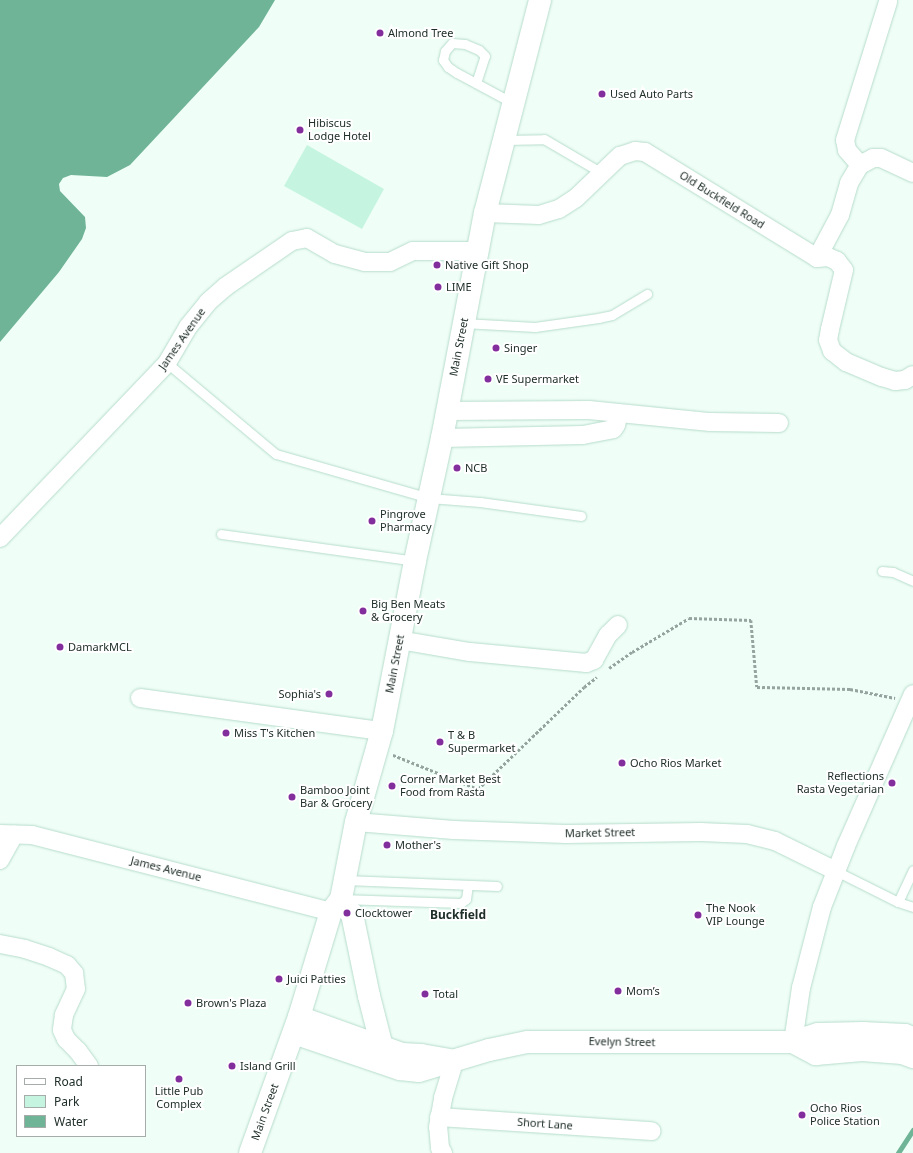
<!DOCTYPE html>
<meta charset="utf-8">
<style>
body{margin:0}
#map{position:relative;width:913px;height:1153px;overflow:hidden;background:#effef7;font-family:"Noto Sans",sans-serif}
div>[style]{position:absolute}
.green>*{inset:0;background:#c5f5e0}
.water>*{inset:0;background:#70b498}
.stream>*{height:4.5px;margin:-2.25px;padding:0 2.25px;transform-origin:2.25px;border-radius:2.25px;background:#70b498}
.path>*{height:2.5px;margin-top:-1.25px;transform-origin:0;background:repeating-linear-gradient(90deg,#95a49e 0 3px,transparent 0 5px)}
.roads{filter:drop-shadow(0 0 1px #b6dccb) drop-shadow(0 0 1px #b6dccb)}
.lane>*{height:9px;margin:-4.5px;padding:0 4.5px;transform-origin:4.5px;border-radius:4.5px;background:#fff}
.street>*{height:18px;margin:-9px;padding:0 9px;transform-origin:9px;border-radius:9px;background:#fff}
.secondary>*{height:22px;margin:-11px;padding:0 11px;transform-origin:11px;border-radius:11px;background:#fff}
.dots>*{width:11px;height:11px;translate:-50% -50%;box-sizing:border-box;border:2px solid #fff;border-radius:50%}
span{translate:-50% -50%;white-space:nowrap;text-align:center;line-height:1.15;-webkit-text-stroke:4px #fff;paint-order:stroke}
.poi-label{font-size:11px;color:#202f29}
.left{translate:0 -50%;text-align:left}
.right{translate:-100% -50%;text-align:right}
.street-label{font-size:11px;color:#202f29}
.neighbourhood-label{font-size:12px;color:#202f29;font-weight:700}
.legend{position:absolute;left:16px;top:1065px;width:130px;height:72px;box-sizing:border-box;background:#fff;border:1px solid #a6aca9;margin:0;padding:5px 7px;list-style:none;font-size:12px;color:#202f29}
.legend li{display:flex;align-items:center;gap:8px;height:20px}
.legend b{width:20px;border:1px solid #a6aca9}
</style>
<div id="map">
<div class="green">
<i style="clip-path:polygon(307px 145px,384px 189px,362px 229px,284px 186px)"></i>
</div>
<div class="water">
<i style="clip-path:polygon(0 0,275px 0,259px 27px,130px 165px,107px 177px,71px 175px,63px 178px,59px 184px,60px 191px,85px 217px,86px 228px,82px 239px,59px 272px,0 342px)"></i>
</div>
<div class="stream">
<i style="left:898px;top:1153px;width:27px;rotate:-57deg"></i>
</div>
<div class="path">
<i style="left:609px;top:668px;width:28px;rotate:-35deg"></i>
<i style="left:632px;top:652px;width:66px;rotate:-30.8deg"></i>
<i style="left:689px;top:618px;width:62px;rotate:1.8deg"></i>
<i style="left:751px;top:620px;width:67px;rotate:84.9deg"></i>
<i style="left:757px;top:687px;width:93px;rotate:1.2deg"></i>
<i style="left:850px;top:689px;width:46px;rotate:11.3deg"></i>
<i style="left:393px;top:755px;width:92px;rotate:21.8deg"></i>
<i style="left:478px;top:789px;width:147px;rotate:-43.9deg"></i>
<i style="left:584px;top:687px;width:16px;rotate:-38deg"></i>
</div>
<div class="roads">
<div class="lane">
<i style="left:476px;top:83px;width:28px;rotate:-72deg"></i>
<i style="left:485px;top:56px;width:8px;rotate:-135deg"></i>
<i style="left:479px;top:50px;width:15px;rotate:-157deg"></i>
<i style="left:465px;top:44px;width:13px;rotate:-176deg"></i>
<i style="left:452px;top:43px;width:11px;rotate:131deg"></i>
<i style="left:445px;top:51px;width:9px;rotate:103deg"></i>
<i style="left:443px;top:60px;width:9px;rotate:54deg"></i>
<i style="left:448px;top:67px;width:11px;rotate:34deg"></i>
<i style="left:457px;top:73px;width:64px;rotate:28.2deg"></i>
<i style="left:505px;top:140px;width:39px;rotate:-1deg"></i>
<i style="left:544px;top:139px;width:67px;rotate:30.4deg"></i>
<i style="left:463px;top:323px;width:72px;rotate:3.2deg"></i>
<i style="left:535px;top:327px;width:64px;rotate:-8.1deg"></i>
<i style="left:598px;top:318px;width:14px;rotate:-12deg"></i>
<i style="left:612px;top:315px;width:41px;rotate:-31deg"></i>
<i style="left:167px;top:363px;width:142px;rotate:39.9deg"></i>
<i style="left:276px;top:454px;width:159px;rotate:16deg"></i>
<i style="left:429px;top:498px;width:51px;rotate:4.5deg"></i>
<i style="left:480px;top:502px;width:102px;rotate:7.9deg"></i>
<i style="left:221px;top:534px;width:196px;rotate:7.9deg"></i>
<i style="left:882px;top:571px;width:11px;rotate:5deg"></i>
<i style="left:893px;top:572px;width:22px;rotate:24deg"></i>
<i style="left:836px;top:871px;width:69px;rotate:26.6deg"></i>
<i style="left:898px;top:902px;width:16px;rotate:18deg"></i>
<i style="left:345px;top:880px;width:152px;rotate:2.3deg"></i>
<i style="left:341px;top:899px;width:120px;rotate:1.9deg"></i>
<i style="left:461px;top:903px;width:6px;rotate:-39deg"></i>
<i style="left:466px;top:899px;width:14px;rotate:-82deg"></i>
<i style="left:898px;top:902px;width:35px;rotate:-65deg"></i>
</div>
<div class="street">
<i style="left:860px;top:165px;width:20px;rotate:-131deg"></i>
<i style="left:847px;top:150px;width:10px;rotate:-101deg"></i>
<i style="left:845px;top:140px;width:145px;rotate:-72.7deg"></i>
<i style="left:485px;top:213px;width:54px;rotate:2.1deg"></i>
<i style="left:539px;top:215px;width:21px;rotate:-17deg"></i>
<i style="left:559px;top:209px;width:20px;rotate:-33deg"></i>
<i style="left:576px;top:198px;width:61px;rotate:-43.7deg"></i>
<i style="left:620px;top:156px;width:16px;rotate:-18deg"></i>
<i style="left:635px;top:151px;width:10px;rotate:6deg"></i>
<i style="left:645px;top:152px;width:202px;rotate:31.6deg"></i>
<i style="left:817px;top:258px;width:11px;rotate:-5deg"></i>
<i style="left:828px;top:257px;width:10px;rotate:24deg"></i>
<i style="left:837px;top:261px;width:11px;rotate:52deg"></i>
<i style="left:844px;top:270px;width:61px;rotate:103.3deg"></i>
<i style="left:830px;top:329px;width:11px;rotate:100deg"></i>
<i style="left:828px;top:340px;width:12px;rotate:70deg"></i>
<i style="left:832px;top:351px;width:18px;rotate:38deg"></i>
<i style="left:846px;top:362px;width:39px;rotate:23deg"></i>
<i style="left:882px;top:377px;width:14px;rotate:17deg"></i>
<i style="left:895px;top:381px;width:10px;rotate:-6deg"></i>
<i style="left:905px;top:380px;width:9px;rotate:-32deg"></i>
<i style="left:817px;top:258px;width:49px;rotate:-61.9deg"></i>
<i style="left:840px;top:215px;width:33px;rotate:-74deg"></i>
<i style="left:849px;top:183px;width:21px;rotate:-59deg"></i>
<i style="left:860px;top:165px;width:15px;rotate:-28deg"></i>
<i style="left:873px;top:158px;width:8px"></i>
<i style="left:881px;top:158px;width:35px;rotate:25deg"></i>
<i style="left:447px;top:411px;width:142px;rotate:-0.4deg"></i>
<i style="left:589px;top:410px;width:122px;rotate:5.7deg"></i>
<i style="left:710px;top:422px;width:69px;rotate:0.8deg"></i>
<i style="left:442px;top:438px;width:141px;rotate:-1.2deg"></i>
<i style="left:583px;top:435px;width:31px;rotate:-11deg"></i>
<i style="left:613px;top:429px;width:5px;rotate:-53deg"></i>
<i style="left:616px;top:425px;width:11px;rotate:-75deg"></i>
<i style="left:0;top:538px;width:242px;rotate:-46.3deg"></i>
<i style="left:167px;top:363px;width:42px;rotate:-59.7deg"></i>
<i style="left:188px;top:327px;width:32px;rotate:-51deg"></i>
<i style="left:208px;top:302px;width:23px;rotate:-41deg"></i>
<i style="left:225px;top:287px;width:81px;rotate:-34.5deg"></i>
<i style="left:292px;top:241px;width:15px;rotate:-11deg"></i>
<i style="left:307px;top:238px;width:32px;rotate:30deg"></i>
<i style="left:335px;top:254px;width:31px;rotate:15deg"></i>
<i style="left:365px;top:262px;width:25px"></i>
<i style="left:390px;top:262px;width:25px;rotate:-26deg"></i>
<i style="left:413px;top:251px;width:65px"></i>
<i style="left:399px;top:640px;width:72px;rotate:9.6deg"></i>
<i style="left:470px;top:652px;width:117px;rotate:5.4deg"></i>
<i style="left:586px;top:663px;width:9px;rotate:-21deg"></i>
<i style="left:594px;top:660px;width:29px;rotate:-61deg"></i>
<i style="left:608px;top:635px;width:14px;rotate:-45deg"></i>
<i style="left:140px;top:698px;width:244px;rotate:7.8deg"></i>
<i style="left:356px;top:822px;width:98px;rotate:4.7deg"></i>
<i style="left:454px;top:830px;width:112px;rotate:2deg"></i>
<i style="left:566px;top:834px;width:135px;rotate:-0.8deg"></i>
<i style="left:701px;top:832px;width:46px;rotate:2.5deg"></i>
<i style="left:747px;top:834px;width:29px;rotate:14deg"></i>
<i style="left:775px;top:841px;width:68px;rotate:26.2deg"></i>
<i style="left:0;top:834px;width:32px;rotate:2deg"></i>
<i style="left:32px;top:835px;width:309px;rotate:14.4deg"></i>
<i style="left:0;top:860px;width:29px;rotate:-61deg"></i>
<i style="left:0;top:944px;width:25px;rotate:11deg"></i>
<i style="left:25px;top:949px;width:25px;rotate:18deg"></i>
<i style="left:49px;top:957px;width:20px;rotate:24deg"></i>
<i style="left:67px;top:965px;width:11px;rotate:49deg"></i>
<i style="left:74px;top:973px;width:16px;rotate:83deg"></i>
<i style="left:76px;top:989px;width:29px;rotate:115deg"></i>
<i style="left:64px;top:1015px;width:15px;rotate:98deg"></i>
<i style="left:62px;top:1030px;width:10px;rotate:66deg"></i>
<i style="left:66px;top:1039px;width:17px;rotate:45deg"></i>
<i style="left:78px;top:1051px;width:19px;rotate:54deg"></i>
<i style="left:793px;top:1042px;width:55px;rotate:-81.6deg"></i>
<i style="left:801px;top:988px;width:84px;rotate:-75.5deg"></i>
<i style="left:822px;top:907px;width:66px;rotate:-68.5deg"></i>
<i style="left:846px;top:846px;width:166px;rotate:-66.2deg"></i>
<i style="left:439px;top:1117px;width:213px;rotate:3.8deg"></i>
<i style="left:443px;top:1153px;width:6px;rotate:-121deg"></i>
<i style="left:440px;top:1148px;width:21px;rotate:-95deg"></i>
<i style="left:438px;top:1127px;width:29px;rotate:-80deg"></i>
<i style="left:443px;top:1098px;width:38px;rotate:-73deg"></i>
</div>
<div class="secondary">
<i style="left:340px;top:902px;width:17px;rotate:45deg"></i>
<i style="left:352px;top:914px;width:84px;rotate:78.3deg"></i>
<i style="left:369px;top:996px;width:53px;rotate:75.7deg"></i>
<i style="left:299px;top:1017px;width:109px;rotate:19.8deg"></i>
<i style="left:402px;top:1054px;width:19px;rotate:3deg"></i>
<i style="left:421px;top:1055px;width:28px;rotate:10deg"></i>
<i style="left:294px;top:1033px;width:112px;rotate:18.8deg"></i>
<i style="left:400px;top:1069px;width:19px;rotate:6deg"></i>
<i style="left:419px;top:1071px;width:73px;rotate:-16.7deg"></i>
<i style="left:489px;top:1050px;width:40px;rotate:-12deg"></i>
<i style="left:528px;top:1042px;width:265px"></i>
<i style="left:793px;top:1042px;width:26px;rotate:-18deg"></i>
<i style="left:818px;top:1034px;width:45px;rotate:-1.3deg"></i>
<i style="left:863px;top:1033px;width:42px;rotate:2.7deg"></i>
<i style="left:905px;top:1035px;width:9px;rotate:21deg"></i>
<i style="left:793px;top:1042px;width:26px;rotate:28deg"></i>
<i style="left:816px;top:1054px;width:46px;rotate:-5deg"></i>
<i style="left:862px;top:1050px;width:40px;rotate:4.3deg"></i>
<i style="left:902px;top:1053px;width:12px;rotate:20deg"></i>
<i style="left:250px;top:1153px;width:145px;rotate:-70.2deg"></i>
<i style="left:299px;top:1017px;width:110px;rotate:-73.1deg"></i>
<i style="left:331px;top:912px;width:16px;rotate:-52deg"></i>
<i style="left:341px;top:899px;width:78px;rotate:-79deg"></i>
<i style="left:356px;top:822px;width:95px;rotate:-74.1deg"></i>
<i style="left:382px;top:731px;width:173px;rotate:-79deg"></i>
<i style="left:415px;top:561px;width:126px;rotate:-77.6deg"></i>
<i style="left:442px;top:438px;width:229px;rotate:-79.2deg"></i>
<i style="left:485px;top:213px;width:220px;rotate:-75.5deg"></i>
</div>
</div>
<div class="dots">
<i style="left:380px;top:33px;background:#822e9d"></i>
<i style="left:602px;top:94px;background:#822e9d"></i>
<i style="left:300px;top:130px;background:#822e9d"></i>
<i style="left:437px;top:265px;background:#822e9d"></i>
<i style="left:438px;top:287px;background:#822e9d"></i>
<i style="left:496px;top:348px;background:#822e9d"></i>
<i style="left:488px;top:379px;background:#822e9d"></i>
<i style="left:457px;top:468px;background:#822e9d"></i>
<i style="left:372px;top:521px;background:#822e9d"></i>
<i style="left:363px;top:611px;background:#822e9d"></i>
<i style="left:60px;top:647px;background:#822e9d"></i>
<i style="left:329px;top:694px;background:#822e9d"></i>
<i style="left:226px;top:733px;background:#822e9d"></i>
<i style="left:440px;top:742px;background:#822e9d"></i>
<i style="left:622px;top:763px;background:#822e9d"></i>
<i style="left:892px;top:783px;background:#822e9d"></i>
<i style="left:392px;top:786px;background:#822e9d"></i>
<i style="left:292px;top:797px;background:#822e9d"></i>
<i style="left:387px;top:845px;background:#822e9d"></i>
<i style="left:347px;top:913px;background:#822e9d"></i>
<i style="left:698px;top:915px;background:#822e9d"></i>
<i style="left:279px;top:979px;background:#822e9d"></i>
<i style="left:618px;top:991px;background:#822e9d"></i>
<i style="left:425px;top:994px;background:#822e9d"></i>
<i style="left:188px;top:1003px;background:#822e9d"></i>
<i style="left:232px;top:1066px;background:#822e9d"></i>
<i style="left:179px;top:1079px;background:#822e9d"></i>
<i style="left:802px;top:1115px;background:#822e9d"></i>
</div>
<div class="poi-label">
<span class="left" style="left:388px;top:33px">Almond Tree</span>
<span class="left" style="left:610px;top:94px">Used Auto Parts</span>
<span class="left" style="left:308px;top:130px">Hibiscus<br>Lodge Hotel</span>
<span class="left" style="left:445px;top:265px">Native Gift Shop</span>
<span class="left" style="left:446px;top:287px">LIME</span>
<span class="left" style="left:504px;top:348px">Singer</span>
<span class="left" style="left:496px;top:379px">VE Supermarket</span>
<span class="left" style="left:465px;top:468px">NCB</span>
<span class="left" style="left:380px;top:521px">Pingrove<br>Pharmacy</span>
<span class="left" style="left:371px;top:611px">Big Ben Meats<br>&amp; Grocery</span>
<span class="left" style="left:68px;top:647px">DamarkMCL</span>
<span class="right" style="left:321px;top:694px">Sophia's</span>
<span class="left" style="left:234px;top:733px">Miss T's Kitchen</span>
<span class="left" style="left:448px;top:742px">T &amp; B<br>Supermarket</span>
<span class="left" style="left:630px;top:763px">Ocho Rios Market</span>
<span class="right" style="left:884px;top:783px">Reflections<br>Rasta Vegetarian</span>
<span class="left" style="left:400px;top:786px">Corner Market Best<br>Food from Rasta</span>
<span class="left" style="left:300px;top:797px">Bamboo Joint<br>Bar &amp; Grocery</span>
<span class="left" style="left:395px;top:845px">Mother's</span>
<span class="left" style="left:706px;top:915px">The Nook<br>VIP Lounge</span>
<span class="left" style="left:355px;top:913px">Clocktower</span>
<span class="left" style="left:287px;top:979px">Juici Patties</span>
<span class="left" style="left:626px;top:991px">Mom’s</span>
<span class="left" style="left:433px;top:994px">Total</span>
<span class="left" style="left:196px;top:1003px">Brown's Plaza</span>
<span class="left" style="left:240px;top:1066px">Island Grill</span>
<span style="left:179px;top:1098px">Little Pub<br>Complex</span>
<span class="left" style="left:810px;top:1115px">Ocho Rios<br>Police Station</span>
</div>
<div class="street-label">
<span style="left:722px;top:200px;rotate:32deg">Old Buckfield Road</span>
<span style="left:182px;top:339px;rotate:-55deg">James Avenue</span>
<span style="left:459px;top:347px;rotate:-79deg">Main Street</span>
<span style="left:395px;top:664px;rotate:-79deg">Main Street</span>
<span style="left:600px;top:833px;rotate:-1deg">Market Street</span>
<span style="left:166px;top:869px;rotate:14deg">James Avenue</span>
<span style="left:622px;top:1042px;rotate:1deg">Evelyn Street</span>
<span style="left:265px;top:1112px;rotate:-70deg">Main Street</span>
<span style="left:545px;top:1124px;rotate:4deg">Short Lane</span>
</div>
<div class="neighbourhood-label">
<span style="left:458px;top:915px">Buckfield</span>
</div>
<ul class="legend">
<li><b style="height:5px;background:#fff"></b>Road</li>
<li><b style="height:11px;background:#c5f5e0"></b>Park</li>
<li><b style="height:11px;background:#70b498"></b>Water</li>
</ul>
</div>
